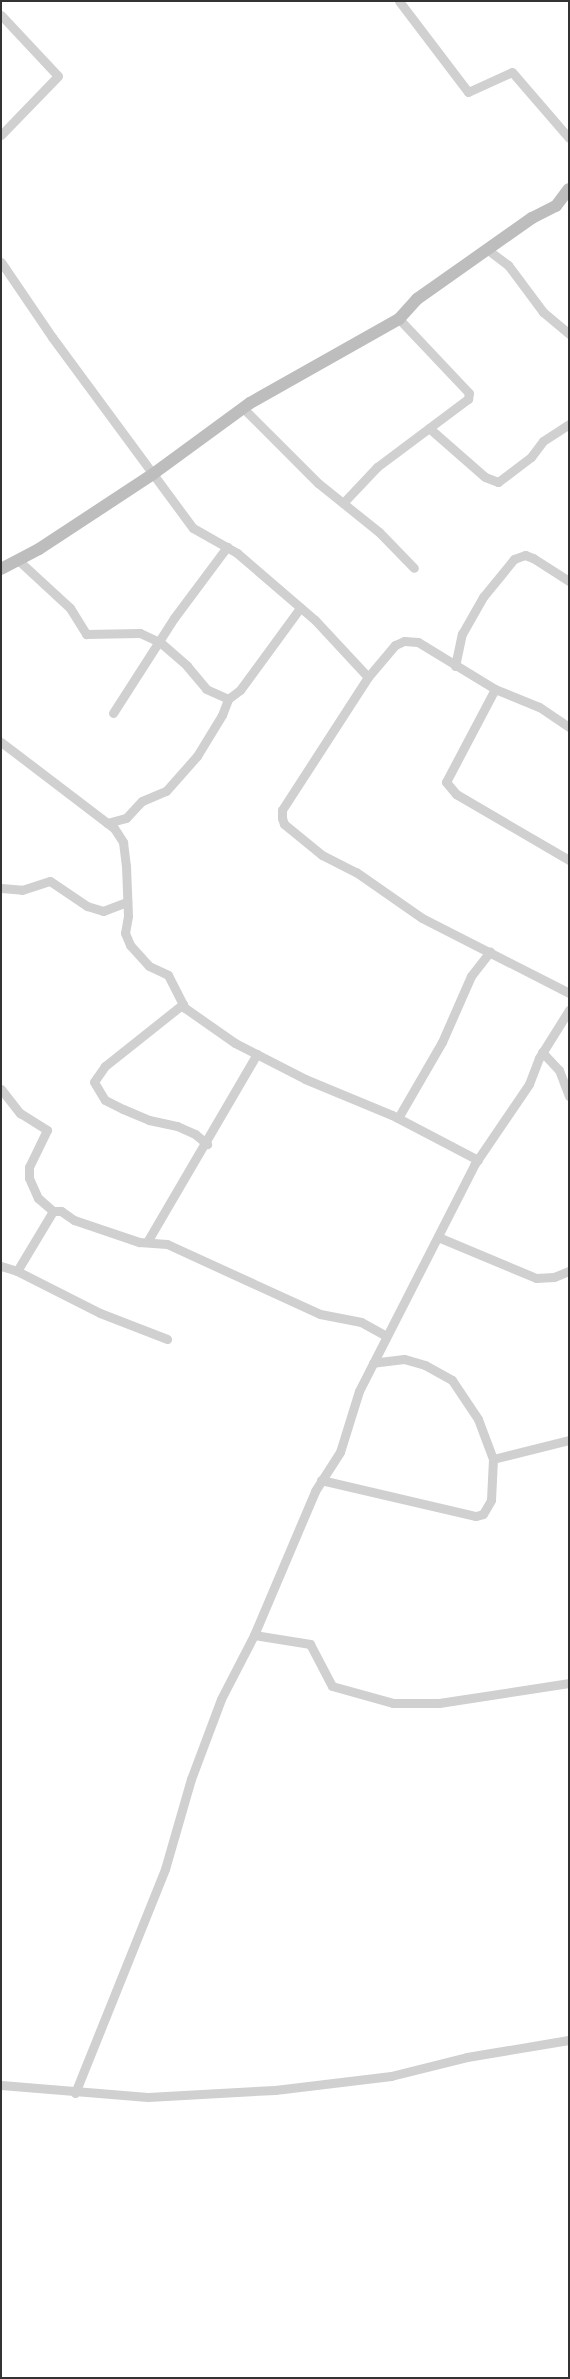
<!DOCTYPE html>
<style>
body{margin:0}
#map{position:relative;width:570px;height:2379px;overflow:hidden;background:#fff;font-family:Quicksand,sans-serif}
div>[style]{position:absolute}
.street>*{height:9px;margin:-4.5px;padding:0 4.5px;transform-origin:4.5px;border-radius:4.5px;background:#d0d0d0}
.secondary>*{height:12px;margin:-6px;padding:0 6px;transform-origin:6px;border-radius:6px;background:#bdbdbd}
span{translate:-50% -50%;white-space:nowrap;text-align:center;line-height:1.15;-webkit-text-stroke:5px #fff;paint-order:stroke}
.frame{position:absolute;inset:0;border:2px solid #333;pointer-events:none}
</style>
<div id="map">
<div class="street">
<i style="left:399px;top:1px;width:114px;rotate:52.8deg"></i>
<i style="left:468px;top:92px;width:48px;rotate:-24.4deg"></i>
<i style="left:512px;top:72px;width:87px;rotate:49.2deg"></i>
<i style="left:1px;top:15px;width:83px;rotate:46.9deg"></i>
<i style="left:58px;top:76px;width:82px;rotate:134deg"></i>
<i style="left:488px;top:250px;width:25px;rotate:37deg"></i>
<i style="left:508px;top:265px;width:59px;rotate:53.3deg"></i>
<i style="left:543px;top:312px;width:34px;rotate:40deg"></i>
<i style="left:1px;top:262px;width:91px;rotate:55.8deg"></i>
<i style="left:52px;top:337px;width:237px;rotate:53.6deg"></i>
<i style="left:193px;top:528px;width:51px;rotate:29.6deg"></i>
<i style="left:237px;top:553px;width:103px;rotate:40.7deg"></i>
<i style="left:315px;top:620px;width:78px;rotate:47.1deg"></i>
<i style="left:243px;top:408px;width:106px;rotate:45deg"></i>
<i style="left:318px;top:483px;width:78px;rotate:38.8deg"></i>
<i style="left:379px;top:532px;width:50px;rotate:45.8deg"></i>
<i style="left:429px;top:428px;width:74px;rotate:41.2deg"></i>
<i style="left:485px;top:477px;width:14px;rotate:21deg"></i>
<i style="left:498px;top:482px;width:41px;rotate:-37.1deg"></i>
<i style="left:531px;top:457px;width:20px;rotate:-53deg"></i>
<i style="left:543px;top:441px;width:31px;rotate:-33deg"></i>
<i style="left:343px;top:503px;width:50px;rotate:-46.6deg"></i>
<i style="left:377px;top:467px;width:114px;rotate:-36.8deg"></i>
<i style="left:468px;top:399px;width:6px;rotate:-81deg"></i>
<i style="left:469px;top:393px;width:102px;rotate:-133.4deg"></i>
<i style="left:18px;top:560px;width:71px;rotate:42.7deg"></i>
<i style="left:70px;top:608px;width:31px;rotate:58deg"></i>
<i style="left:86px;top:634px;width:54px;rotate:-1.1deg"></i>
<i style="left:140px;top:633px;width:23px;rotate:25deg"></i>
<i style="left:161px;top:643px;width:35px;rotate:41deg"></i>
<i style="left:187px;top:666px;width:30px;rotate:50deg"></i>
<i style="left:206px;top:689px;width:24px;rotate:24deg"></i>
<i style="left:228px;top:699px;width:15px;rotate:-37deg"></i>
<i style="left:240px;top:690px;width:102px;rotate:-53.8deg"></i>
<i style="left:455px;top:666px;width:33px;rotate:-78deg"></i>
<i style="left:462px;top:634px;width:43px;rotate:-60.4deg"></i>
<i style="left:483px;top:597px;width:49px;rotate:-50.8deg"></i>
<i style="left:514px;top:559px;width:12px;rotate:-20deg"></i>
<i style="left:525px;top:555px;width:9px;rotate:21deg"></i>
<i style="left:533px;top:558px;width:43px;rotate:32.6deg"></i>
<i style="left:495px;top:689px;width:90px;rotate:-148.6deg"></i>
<i style="left:418px;top:642px;width:14px;rotate:-176deg"></i>
<i style="left:404px;top:641px;width:10px;rotate:156deg"></i>
<i style="left:395px;top:645px;width:42px;rotate:130.2deg"></i>
<i style="left:368px;top:677px;width:158px;rotate:122.9deg"></i>
<i style="left:282px;top:810px;width:8px;rotate:90deg"></i>
<i style="left:282px;top:818px;width:6px;rotate:72deg"></i>
<i style="left:284px;top:824px;width:49px;rotate:39.2deg"></i>
<i style="left:322px;top:855px;width:38px;rotate:27deg"></i>
<i style="left:356px;top:872px;width:80px;rotate:34.9deg"></i>
<i style="left:422px;top:918px;width:165px;rotate:27deg"></i>
<i style="left:113px;top:713px;width:113px;rotate:-57.3deg"></i>
<i style="left:174px;top:618px;width:89px;rotate:-53.3deg"></i>
<i style="left:569px;top:727px;width:36px;rotate:-146deg"></i>
<i style="left:539px;top:707px;width:48px;rotate:-157.8deg"></i>
<i style="left:495px;top:689px;width:105px;rotate:117.8deg"></i>
<i style="left:446px;top:782px;width:16px;rotate:50deg"></i>
<i style="left:456px;top:794px;width:131px;rotate:30.3deg"></i>
<i style="left:1px;top:742px;width:142px;rotate:37.3deg"></i>
<i style="left:114px;top:828px;width:17px;rotate:57deg"></i>
<i style="left:123px;top:842px;width:24px;rotate:83deg"></i>
<i style="left:126px;top:866px;width:50px;rotate:87.7deg"></i>
<i style="left:128px;top:916px;width:17px;rotate:100deg"></i>
<i style="left:125px;top:933px;width:13px;rotate:67deg"></i>
<i style="left:130px;top:945px;width:28px;rotate:48deg"></i>
<i style="left:149px;top:966px;width:21px;rotate:25deg"></i>
<i style="left:168px;top:975px;width:37px;rotate:63deg"></i>
<i style="left:185px;top:1008px;width:61px;rotate:35deg"></i>
<i style="left:235px;top:1043px;width:79px;rotate:27.2deg"></i>
<i style="left:305px;top:1079px;width:94px;rotate:22.5deg"></i>
<i style="left:392px;top:1115px;width:97px;rotate:27.6deg"></i>
<i style="left:107px;top:823px;width:20px;rotate:-15deg"></i>
<i style="left:126px;top:818px;width:23px;rotate:-47deg"></i>
<i style="left:142px;top:801px;width:26px;rotate:-23deg"></i>
<i style="left:166px;top:791px;width:47px;rotate:-48.5deg"></i>
<i style="left:197px;top:756px;width:48px;rotate:-58.6deg"></i>
<i style="left:222px;top:715px;width:17px;rotate:-69deg"></i>
<i style="left:1px;top:888px;width:21px;rotate:5deg"></i>
<i style="left:22px;top:890px;width:29px;rotate:-18deg"></i>
<i style="left:50px;top:881px;width:45px;rotate:34deg"></i>
<i style="left:87px;top:906px;width:17px;rotate:17deg"></i>
<i style="left:103px;top:911px;width:26px;rotate:-21deg"></i>
<i style="left:183px;top:1004px;width:100px;rotate:141.5deg"></i>
<i style="left:105px;top:1066px;width:19px;rotate:125deg"></i>
<i style="left:94px;top:1082px;width:21px;rotate:59deg"></i>
<i style="left:105px;top:1100px;width:20px;rotate:27deg"></i>
<i style="left:123px;top:1109px;width:28px;rotate:23deg"></i>
<i style="left:149px;top:1120px;width:29px;rotate:12deg"></i>
<i style="left:177px;top:1126px;width:20px;rotate:24deg"></i>
<i style="left:195px;top:1134px;width:16px;rotate:40deg"></i>
<i style="left:542px;top:1052px;width:25px;rotate:47deg"></i>
<i style="left:559px;top:1070px;width:28px;rotate:69deg"></i>
<i style="left:1px;top:1089px;width:31px;rotate:52deg"></i>
<i style="left:20px;top:1113px;width:32px;rotate:32deg"></i>
<i style="left:47px;top:1130px;width:41px;rotate:115.9deg"></i>
<i style="left:29px;top:1167px;width:11px;rotate:90deg"></i>
<i style="left:29px;top:1178px;width:22px;rotate:66deg"></i>
<i style="left:38px;top:1198px;width:20px;rotate:41deg"></i>
<i style="left:398px;top:1118px;width:88px;rotate:-59.9deg"></i>
<i style="left:442px;top:1042px;width:72px;rotate:-66.3deg"></i>
<i style="left:471px;top:976px;width:31px;rotate:-52deg"></i>
<i style="left:438px;top:1237px;width:106px;rotate:22.7deg"></i>
<i style="left:536px;top:1278px;width:18px;rotate:-3deg"></i>
<i style="left:554px;top:1277px;width:16px;rotate:-22deg"></i>
<i style="left:147px;top:1242px;width:218px;rotate:-59.7deg"></i>
<i style="left:1px;top:1266px;width:17px;rotate:17deg"></i>
<i style="left:17px;top:1271px;width:70px;rotate:-59deg"></i>
<i style="left:53px;top:1211px;width:8px"></i>
<i style="left:61px;top:1211px;width:16px;rotate:35deg"></i>
<i style="left:74px;top:1220px;width:69px;rotate:18.7deg"></i>
<i style="left:139px;top:1242px;width:28px;rotate:4deg"></i>
<i style="left:167px;top:1244px;width:168px;rotate:24.6deg"></i>
<i style="left:320px;top:1314px;width:42px;rotate:11deg"></i>
<i style="left:361px;top:1322px;width:29px;rotate:29deg"></i>
<i style="left:17px;top:1271px;width:93px;rotate:26.8deg"></i>
<i style="left:100px;top:1313px;width:72px;rotate:21.2deg"></i>
<i style="left:493px;top:1459px;width:78px;rotate:-14deg"></i>
<i style="left:321px;top:1480px;width:159px;rotate:13.1deg"></i>
<i style="left:476px;top:1516px;width:7px;rotate:-16deg"></i>
<i style="left:483px;top:1514px;width:16px;rotate:-60deg"></i>
<i style="left:491px;top:1500px;width:41px;rotate:-87.2deg"></i>
<i style="left:493px;top:1459px;width:43px;rotate:-110.6deg"></i>
<i style="left:478px;top:1419px;width:47px;rotate:-123.7deg"></i>
<i style="left:452px;top:1380px;width:31px;rotate:-151deg"></i>
<i style="left:425px;top:1365px;width:22px;rotate:-164deg"></i>
<i style="left:404px;top:1359px;width:31px;rotate:173deg"></i>
<i style="left:254px;top:1635px;width:57px;rotate:9.1deg"></i>
<i style="left:310px;top:1644px;width:47px;rotate:62.4deg"></i>
<i style="left:332px;top:1686px;width:63px;rotate:15.6deg"></i>
<i style="left:393px;top:1703px;width:46px"></i>
<i style="left:439px;top:1703px;width:132px;rotate:-8.7deg"></i>
<i style="left:1px;top:2085px;width:147px;rotate:4.7deg"></i>
<i style="left:148px;top:2097px;width:127px;rotate:-3.2deg"></i>
<i style="left:275px;top:2090px;width:117px;rotate:-6.9deg"></i>
<i style="left:391px;top:2076px;width:78px;rotate:-14deg"></i>
<i style="left:467px;top:2057px;width:103px;rotate:-9.5deg"></i>
<i style="left:75px;top:2093px;width:241px;rotate:-68.1deg"></i>
<i style="left:165px;top:1869px;width:94px;rotate:-73.9deg"></i>
<i style="left:191px;top:1779px;width:85px;rotate:-69.4deg"></i>
<i style="left:221px;top:1699px;width:72px;rotate:-62.7deg"></i>
<i style="left:254px;top:1635px;width:156px;rotate:-67deg"></i>
<i style="left:315px;top:1491px;width:46px;rotate:-57.3deg"></i>
<i style="left:340px;top:1452px;width:64px;rotate:-72.7deg"></i>
<i style="left:359px;top:1391px;width:254px;rotate:-63deg"></i>
<i style="left:474px;top:1165px;width:98px;rotate:-55.8deg"></i>
<i style="left:529px;top:1084px;width:28px;rotate:-69deg"></i>
<i style="left:539px;top:1058px;width:57px;rotate:-58deg"></i>
</div>
<div class="secondary">
<i style="left:1px;top:569px;width:43px;rotate:-27.8deg"></i>
<i style="left:39px;top:549px;width:136px;rotate:-33.3deg"></i>
<i style="left:153px;top:474px;width:120px;rotate:-36.2deg"></i>
<i style="left:250px;top:403px;width:171px;rotate:-29.4deg"></i>
<i style="left:399px;top:319px;width:27px;rotate:-48deg"></i>
<i style="left:417px;top:299px;width:141px;rotate:-35.2deg"></i>
<i style="left:532px;top:218px;width:27px;rotate:-27deg"></i>
<i style="left:556px;top:206px;width:21px;rotate:-53deg"></i>
</div>
<div class="frame"></div>
</div>
